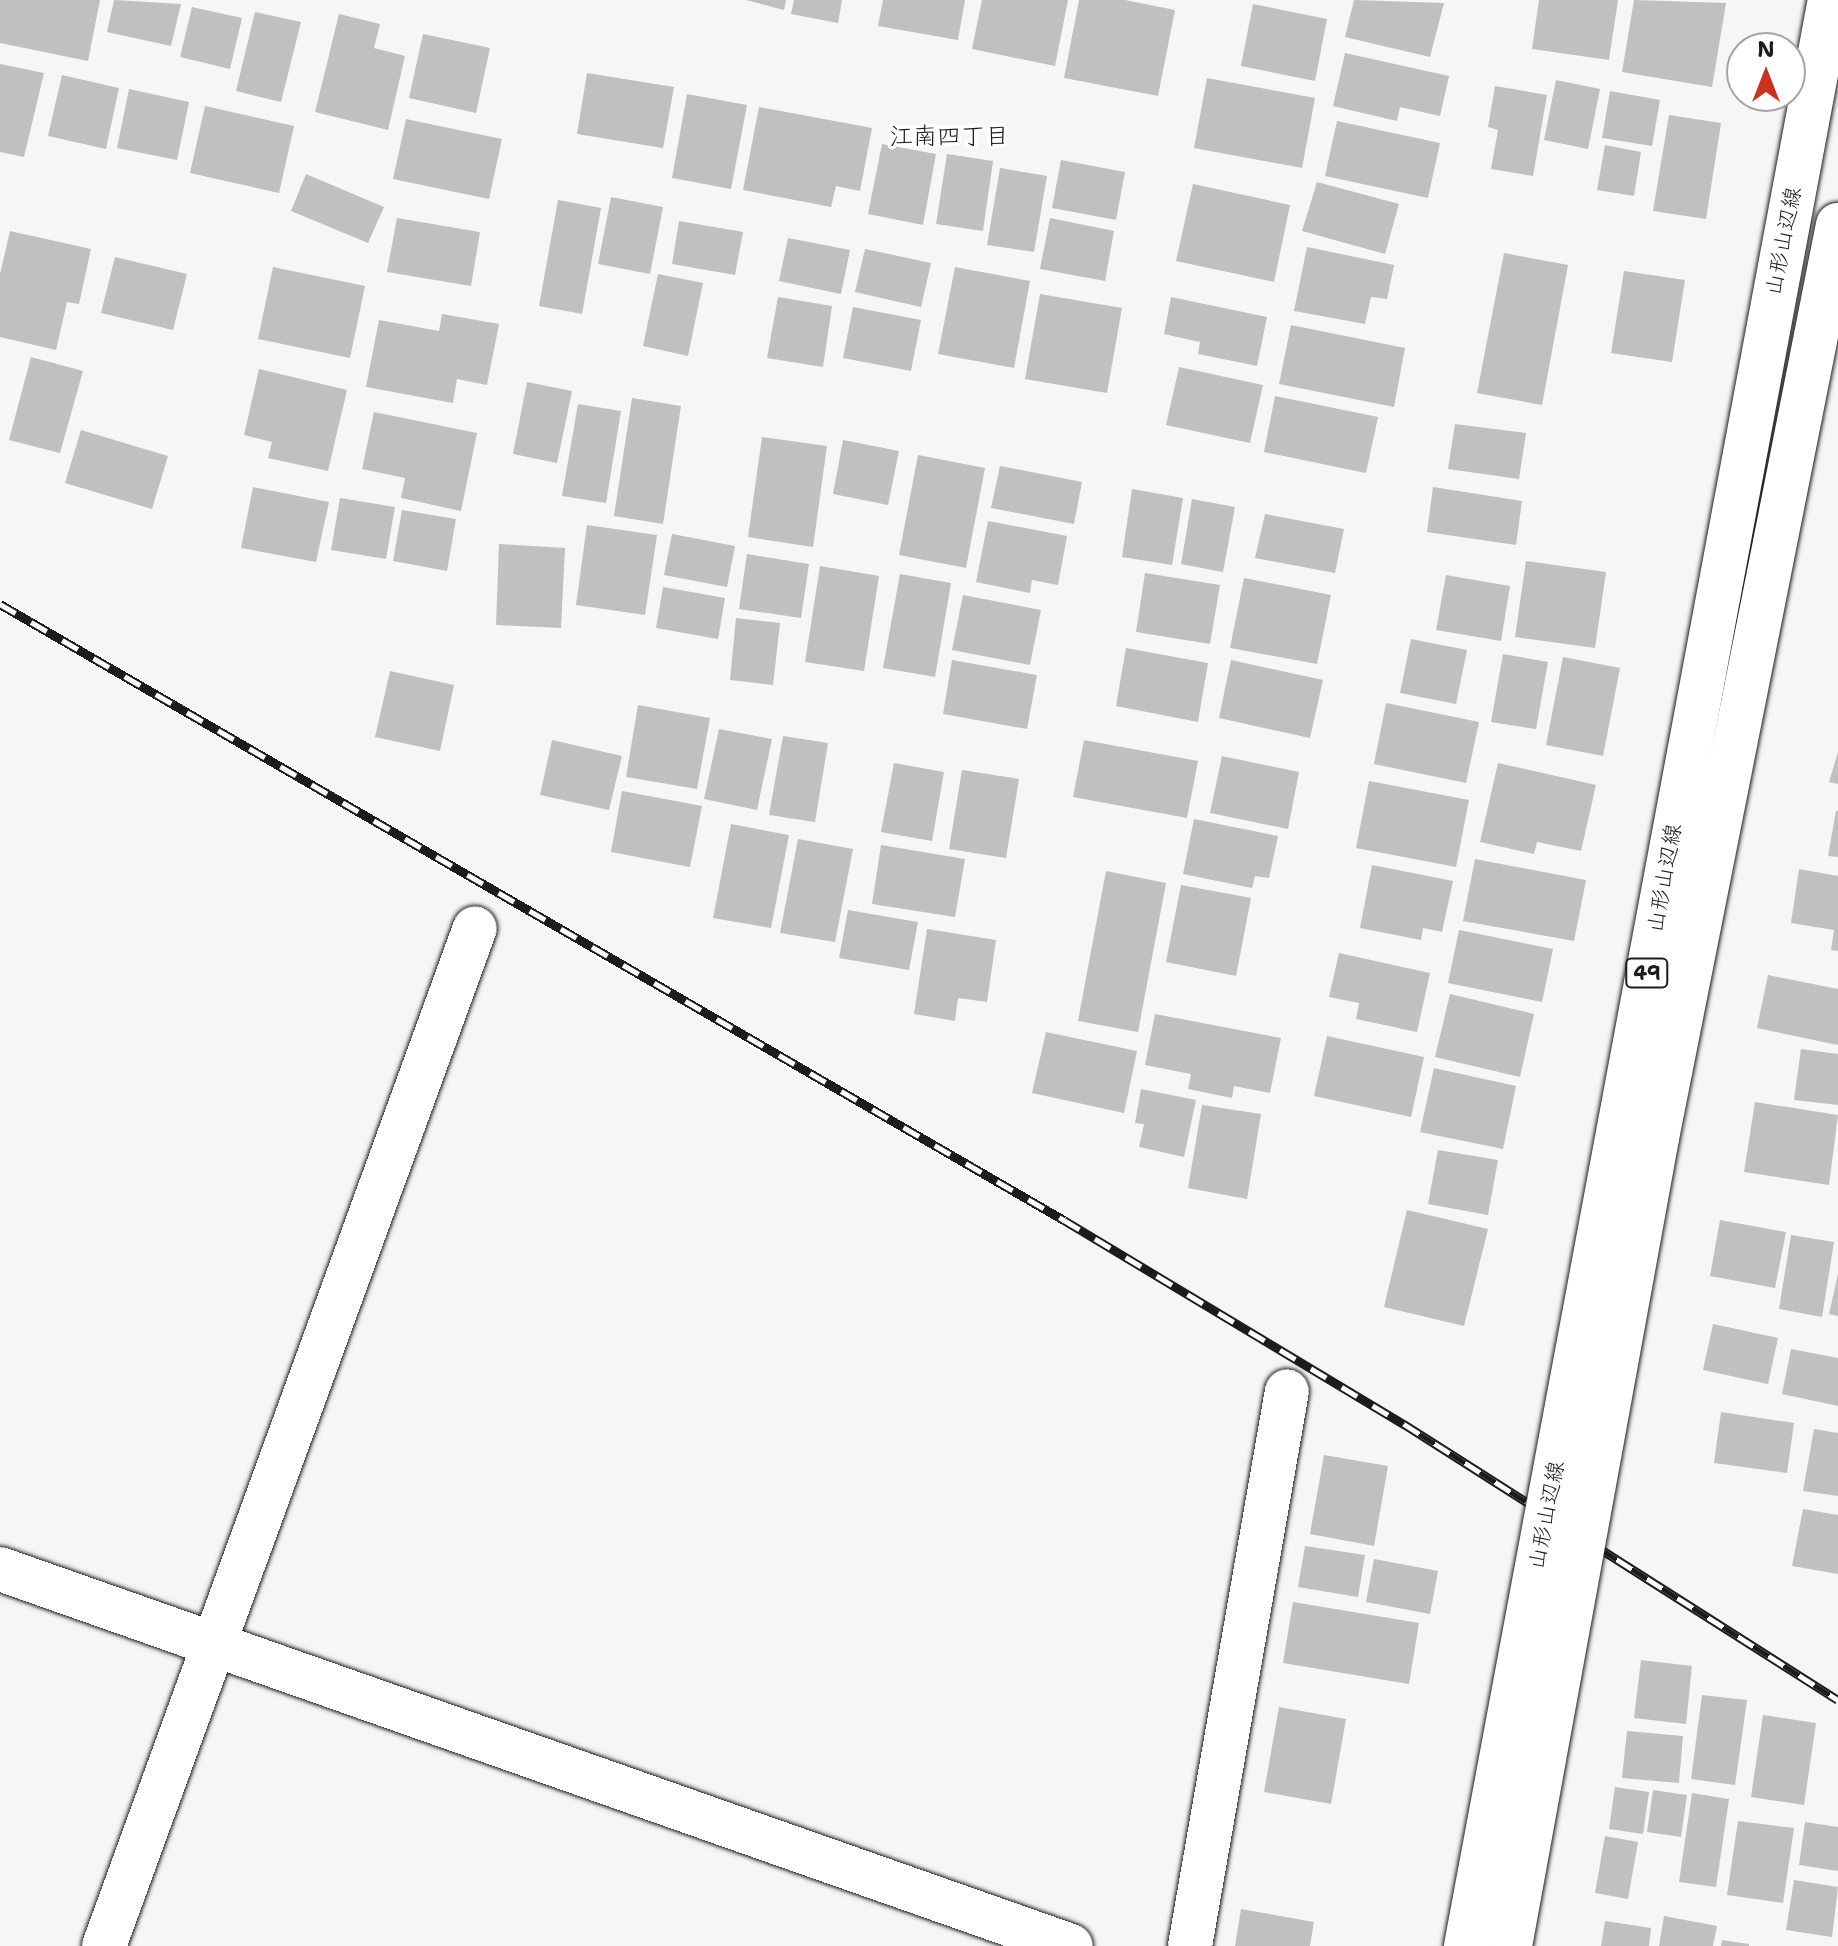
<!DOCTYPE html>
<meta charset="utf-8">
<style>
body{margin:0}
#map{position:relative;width:1838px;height:1946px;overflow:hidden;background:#f6f6f6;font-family:"Shantell Sans","Klee One",sans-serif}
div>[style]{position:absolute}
.building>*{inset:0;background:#c0c0c0}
.roads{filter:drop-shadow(0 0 2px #1c1c1c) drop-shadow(0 0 2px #1c1c1c)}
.minor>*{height:44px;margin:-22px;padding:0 22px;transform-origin:22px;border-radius:22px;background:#fff}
.rail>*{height:9px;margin-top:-4.5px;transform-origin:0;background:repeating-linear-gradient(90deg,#fff 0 18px,#1c1c1c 0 36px);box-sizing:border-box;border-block:2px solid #1c1c1c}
.bridges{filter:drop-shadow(0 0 2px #1c1c1c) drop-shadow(0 0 2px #1c1c1c)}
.primary-bridge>*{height:44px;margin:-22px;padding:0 22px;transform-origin:22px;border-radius:22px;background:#fff}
span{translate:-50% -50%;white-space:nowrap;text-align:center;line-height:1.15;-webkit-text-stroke:7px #fff;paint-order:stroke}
.shield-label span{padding:2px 6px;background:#fff;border:2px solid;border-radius:6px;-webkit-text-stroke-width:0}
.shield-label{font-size:20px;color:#1c1c1c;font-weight:700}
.street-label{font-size:22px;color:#1c1c1c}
.neighbourhood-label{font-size:24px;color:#1c1c1c}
.north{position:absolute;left:1726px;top:32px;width:80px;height:80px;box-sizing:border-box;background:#fff;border:2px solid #a4a4a4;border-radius:50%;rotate:0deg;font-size:22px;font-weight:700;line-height:32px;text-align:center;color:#1c1c1c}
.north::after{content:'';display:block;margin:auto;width:28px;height:36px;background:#c8321e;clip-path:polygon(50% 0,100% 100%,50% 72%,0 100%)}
</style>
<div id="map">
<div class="building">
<i style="clip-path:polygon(0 0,100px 0,88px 61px,0 43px)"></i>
<i style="clip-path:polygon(114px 0,181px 4px,171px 46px,107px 32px)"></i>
<i style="clip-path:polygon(746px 0,786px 0,784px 10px)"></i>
<i style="clip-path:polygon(794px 0,842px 0,838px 23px,791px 14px)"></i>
<i style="clip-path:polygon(883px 0,965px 0,958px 40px,878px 26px)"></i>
<i style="clip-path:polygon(982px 0,1068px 0,1055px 66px,972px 49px)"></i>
<i style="clip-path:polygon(1079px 0,1125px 0,1175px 10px,1158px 96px,1064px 78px)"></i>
<i style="clip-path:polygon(1354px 0,1444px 3px,1430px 57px,1345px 37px)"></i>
<i style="clip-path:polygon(1539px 0,1618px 0,1609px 60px,1532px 49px)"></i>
<i style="clip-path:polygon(1634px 0,1726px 3px,1712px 87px,1622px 72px)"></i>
<i style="clip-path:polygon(1253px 4px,1327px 19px,1315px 81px,1241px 66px)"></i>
<i style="clip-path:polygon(192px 7px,242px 18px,230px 69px,180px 57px)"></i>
<i style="clip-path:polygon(255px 12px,301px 22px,281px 102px,236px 91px)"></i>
<i style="clip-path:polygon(339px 14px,380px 24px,374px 48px,405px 56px,388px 130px,315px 112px)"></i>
<i style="clip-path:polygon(423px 34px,490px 48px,476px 113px,409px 98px)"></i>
<i style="clip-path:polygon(1345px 53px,1449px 76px,1440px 116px,1400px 107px,1397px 121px,1333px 106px)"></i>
<i style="clip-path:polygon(0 64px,44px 73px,24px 157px,0 152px)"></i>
<i style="clip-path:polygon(587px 73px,674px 87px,663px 148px,577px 134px)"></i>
<i style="clip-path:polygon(62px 75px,119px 88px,106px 149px,48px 136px)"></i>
<i style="clip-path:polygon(1207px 78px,1315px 98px,1302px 168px,1194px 148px)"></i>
<i style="clip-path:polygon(1556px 80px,1600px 89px,1588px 149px,1544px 140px)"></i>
<i style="clip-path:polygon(1495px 86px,1547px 95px,1533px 176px,1491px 169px,1498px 130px,1488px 127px)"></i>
<i style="clip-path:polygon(129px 89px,189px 102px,177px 160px,117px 148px)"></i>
<i style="clip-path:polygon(1610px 91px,1660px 100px,1652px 146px,1602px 138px)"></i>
<i style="clip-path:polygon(687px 94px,747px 105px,731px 189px,672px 178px)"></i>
<i style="clip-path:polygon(205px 106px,294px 126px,279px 193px,190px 173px)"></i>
<i style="clip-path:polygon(759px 107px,872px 128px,860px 191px,836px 186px,831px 207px,743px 190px)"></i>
<i style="clip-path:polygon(1669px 115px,1721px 123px,1706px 219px,1653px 211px)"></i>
<i style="clip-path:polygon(406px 119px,502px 139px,489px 199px,393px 179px)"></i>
<i style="clip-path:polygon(1337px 121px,1440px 143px,1428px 198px,1325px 176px)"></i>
<i style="clip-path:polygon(882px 144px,936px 154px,923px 225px,868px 214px)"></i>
<i style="clip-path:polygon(1605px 145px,1641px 152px,1634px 196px,1597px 190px)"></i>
<i style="clip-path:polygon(947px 154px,993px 161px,983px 231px,936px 224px)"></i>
<i style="clip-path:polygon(1061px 160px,1125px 172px,1116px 220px,1052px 208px)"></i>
<i style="clip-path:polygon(1000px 168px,1047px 176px,1034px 252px,987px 245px)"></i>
<i style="clip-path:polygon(306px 174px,384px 207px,368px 243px,291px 211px)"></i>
<i style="clip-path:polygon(1317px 182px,1399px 204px,1385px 254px,1302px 231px)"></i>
<i style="clip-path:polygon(1193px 184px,1290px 205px,1274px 282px,1176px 261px)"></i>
<i style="clip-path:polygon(611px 197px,663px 207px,650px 274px,598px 264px)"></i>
<i style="clip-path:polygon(558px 200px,601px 208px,582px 314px,539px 306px)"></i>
<i style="clip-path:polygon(397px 218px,480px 232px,471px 286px,387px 272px)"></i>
<i style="clip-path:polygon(1050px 218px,1114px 231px,1105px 281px,1040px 269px)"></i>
<i style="clip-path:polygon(679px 221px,743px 232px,735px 275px,672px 264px)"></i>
<i style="clip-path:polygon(10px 231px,91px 249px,79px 304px,67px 302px,56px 350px,0 337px,0 274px)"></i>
<i style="clip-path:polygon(788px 238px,850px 250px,841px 294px,779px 281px)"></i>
<i style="clip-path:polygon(1307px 247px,1394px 265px,1387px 299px,1371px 297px,1365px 324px,1294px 311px)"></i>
<i style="clip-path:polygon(865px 249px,931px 263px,921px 307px,855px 292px)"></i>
<i style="clip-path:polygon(1504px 253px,1568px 265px,1542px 405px,1477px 393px)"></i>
<i style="clip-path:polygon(115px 257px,187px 274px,173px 330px,101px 313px)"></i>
<i style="clip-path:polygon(273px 267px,365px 286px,350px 358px,258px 339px)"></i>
<i style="clip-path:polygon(955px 267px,1030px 281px,1014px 368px,938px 354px)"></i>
<i style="clip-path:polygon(1624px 271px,1685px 280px,1672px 362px,1611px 353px)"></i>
<i style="clip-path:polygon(658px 274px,703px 283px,688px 356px,643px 346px)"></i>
<i style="clip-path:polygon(1040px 294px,1122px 308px,1107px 393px,1025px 379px)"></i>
<i style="clip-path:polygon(778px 297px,832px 306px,823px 367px,767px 358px)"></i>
<i style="clip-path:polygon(1171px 297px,1267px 317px,1257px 366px,1198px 354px,1200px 342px,1164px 334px)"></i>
<i style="clip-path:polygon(853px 307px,921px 320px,911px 371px,843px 358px)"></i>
<i style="clip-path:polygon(442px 314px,499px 324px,487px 385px,457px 379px,453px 403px,366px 387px,379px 320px,439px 331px)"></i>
<i style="clip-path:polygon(1291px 325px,1405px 348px,1394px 407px,1279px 384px)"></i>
<i style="clip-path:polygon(31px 357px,83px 371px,60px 453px,9px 440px)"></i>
<i style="clip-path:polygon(1179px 367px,1263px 385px,1250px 443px,1166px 425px)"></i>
<i style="clip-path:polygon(259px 369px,347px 390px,328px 471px,268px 458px,272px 442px,244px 435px)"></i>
<i style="clip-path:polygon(527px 382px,572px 391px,557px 463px,513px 454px)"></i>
<i style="clip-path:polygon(1275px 396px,1378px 417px,1366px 473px,1264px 452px)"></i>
<i style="clip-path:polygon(632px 398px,681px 406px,663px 524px,614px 516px)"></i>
<i style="clip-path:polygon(578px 404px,621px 411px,606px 503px,562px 496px)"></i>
<i style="clip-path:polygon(374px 412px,477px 433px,461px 511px,401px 498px,405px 478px,362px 469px)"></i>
<i style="clip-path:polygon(1455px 424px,1526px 433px,1519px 479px,1448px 469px)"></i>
<i style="clip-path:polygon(81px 430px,168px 456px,152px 509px,65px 483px)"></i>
<i style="clip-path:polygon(762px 437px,827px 446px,813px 547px,748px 537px)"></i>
<i style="clip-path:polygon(843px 440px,899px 451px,888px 505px,833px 494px)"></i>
<i style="clip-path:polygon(918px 455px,985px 468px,966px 568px,899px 555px)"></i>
<i style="clip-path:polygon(1000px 466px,1082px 482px,1074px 524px,991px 508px)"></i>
<i style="clip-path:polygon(253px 487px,329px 502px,316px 562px,241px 548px)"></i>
<i style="clip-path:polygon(1433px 487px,1522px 501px,1516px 545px,1427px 532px)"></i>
<i style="clip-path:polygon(1132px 489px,1183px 498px,1172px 565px,1122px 557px)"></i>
<i style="clip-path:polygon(340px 498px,395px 507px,386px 559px,331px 550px)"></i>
<i style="clip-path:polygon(1192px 499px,1235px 507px,1223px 572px,1181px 564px)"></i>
<i style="clip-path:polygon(402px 510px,456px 519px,447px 571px,393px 561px)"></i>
<i style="clip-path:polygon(1265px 514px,1344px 529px,1335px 573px,1255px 558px)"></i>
<i style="clip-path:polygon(988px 521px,1067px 536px,1058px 585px,1032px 580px,1030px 593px,976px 582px)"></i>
<i style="clip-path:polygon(587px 525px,657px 535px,645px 615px,576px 605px)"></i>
<i style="clip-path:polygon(672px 534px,735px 546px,727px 587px,664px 575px)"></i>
<i style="clip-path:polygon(499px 544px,565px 548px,561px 628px,496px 625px)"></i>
<i style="clip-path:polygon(747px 554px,809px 564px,801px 618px,739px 609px)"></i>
<i style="clip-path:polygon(1526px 561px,1606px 572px,1595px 648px,1515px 637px)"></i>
<i style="clip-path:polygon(820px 566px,879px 576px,864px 671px,805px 662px)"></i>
<i style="clip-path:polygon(1145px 573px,1220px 585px,1210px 644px,1136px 632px)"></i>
<i style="clip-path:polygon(900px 574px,951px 583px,935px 677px,883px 668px)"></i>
<i style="clip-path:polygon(1446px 575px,1510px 586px,1501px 641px,1436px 630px)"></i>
<i style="clip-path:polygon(1244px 578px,1331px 595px,1317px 664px,1230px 648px)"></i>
<i style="clip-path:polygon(663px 587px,725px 598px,718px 639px,656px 628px)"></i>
<i style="clip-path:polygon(963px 595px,1041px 610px,1030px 665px,952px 650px)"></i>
<i style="clip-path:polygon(736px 618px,780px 623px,773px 685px,730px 680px)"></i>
<i style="clip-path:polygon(1411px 639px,1467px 650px,1456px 704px,1400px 693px)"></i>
<i style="clip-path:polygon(1126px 648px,1208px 663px,1198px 722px,1116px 706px)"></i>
<i style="clip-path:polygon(1503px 654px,1548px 662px,1536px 729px,1491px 722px)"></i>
<i style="clip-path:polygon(1563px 657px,1620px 668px,1603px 756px,1546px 745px)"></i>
<i style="clip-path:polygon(952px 660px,1037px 675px,1027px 729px,943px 714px)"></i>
<i style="clip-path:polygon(1231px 660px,1323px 680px,1310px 738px,1219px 718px)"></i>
<i style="clip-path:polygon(390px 671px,454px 685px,440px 751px,375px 737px)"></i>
<i style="clip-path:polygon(1386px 703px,1479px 722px,1466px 783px,1374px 764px)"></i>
<i style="clip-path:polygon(638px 705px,710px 718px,697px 789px,626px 777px)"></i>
<i style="clip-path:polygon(719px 729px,772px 739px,757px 810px,704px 799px)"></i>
<i style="clip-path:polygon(783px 736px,828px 743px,815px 822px,769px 815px)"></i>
<i style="clip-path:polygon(552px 740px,622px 756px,609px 810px,540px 795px)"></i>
<i style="clip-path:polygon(1084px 740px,1198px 761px,1187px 818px,1073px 797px)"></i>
<i style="clip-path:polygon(1838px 752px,1838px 784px,1829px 782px)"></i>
<i style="clip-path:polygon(1222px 756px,1299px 772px,1288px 829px,1210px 813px)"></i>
<i style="clip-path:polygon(894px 763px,944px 772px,932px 841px,881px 832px)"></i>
<i style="clip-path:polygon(1498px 763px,1596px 785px,1581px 851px,1537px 842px,1534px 854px,1480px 842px)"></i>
<i style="clip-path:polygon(962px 770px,1019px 779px,1006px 858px,949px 849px)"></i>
<i style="clip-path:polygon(1369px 781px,1469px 800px,1456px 867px,1356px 848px)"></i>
<i style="clip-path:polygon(622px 791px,702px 806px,690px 867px,611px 852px)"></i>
<i style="clip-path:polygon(1836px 811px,1838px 811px,1838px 857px,1828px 856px)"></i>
<i style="clip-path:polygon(1194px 819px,1278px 836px,1269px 878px,1255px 876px,1252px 888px,1183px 874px)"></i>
<i style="clip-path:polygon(731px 824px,789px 835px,771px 928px,713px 918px)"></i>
<i style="clip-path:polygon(798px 839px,853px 849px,835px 942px,780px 933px)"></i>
<i style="clip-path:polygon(881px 845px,965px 859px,955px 917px,872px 904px)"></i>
<i style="clip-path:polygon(1475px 859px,1586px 880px,1574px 941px,1463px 921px)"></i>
<i style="clip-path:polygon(1372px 865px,1453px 881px,1442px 932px,1423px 928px,1421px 940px,1360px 928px)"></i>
<i style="clip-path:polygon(1799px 869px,1838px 876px,1838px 951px,1831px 950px,1834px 930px,1791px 923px)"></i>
<i style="clip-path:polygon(1106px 871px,1166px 883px,1138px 1032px,1078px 1021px)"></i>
<i style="clip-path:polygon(1181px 885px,1251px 898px,1236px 976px,1166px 962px)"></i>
<i style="clip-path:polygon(848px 910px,918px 922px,909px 970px,839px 958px)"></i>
<i style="clip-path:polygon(927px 929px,996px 940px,987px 1002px,958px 998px,955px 1021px,914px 1014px)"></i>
<i style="clip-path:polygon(1459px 930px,1553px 949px,1542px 1002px,1448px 983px)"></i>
<i style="clip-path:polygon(1339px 953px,1430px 973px,1417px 1032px,1356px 1019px,1359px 1003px,1329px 997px)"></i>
<i style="clip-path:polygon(1768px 975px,1838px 989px,1838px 1045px,1757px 1028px)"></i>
<i style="clip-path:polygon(1450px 994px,1534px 1014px,1520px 1077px,1435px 1057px)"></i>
<i style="clip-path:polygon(1155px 1014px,1281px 1038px,1270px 1093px,1234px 1086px,1232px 1098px,1188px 1089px,1191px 1074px,1145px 1065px)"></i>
<i style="clip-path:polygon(1046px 1032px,1137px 1051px,1124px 1113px,1032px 1093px)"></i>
<i style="clip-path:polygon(1327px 1036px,1424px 1057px,1411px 1117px,1314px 1096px)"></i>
<i style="clip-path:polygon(1801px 1049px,1838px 1054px,1838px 1105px,1794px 1100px)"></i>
<i style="clip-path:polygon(1434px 1068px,1516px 1086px,1503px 1149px,1420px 1132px)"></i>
<i style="clip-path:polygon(1141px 1089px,1196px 1100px,1184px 1157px,1139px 1147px,1144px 1124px,1135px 1123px)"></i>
<i style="clip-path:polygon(1755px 1102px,1838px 1115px,1829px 1185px,1744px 1172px)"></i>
<i style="clip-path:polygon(1202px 1105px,1261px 1114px,1247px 1199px,1188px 1188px)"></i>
<i style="clip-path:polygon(1438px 1150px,1498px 1160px,1488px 1215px,1428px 1204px)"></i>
<i style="clip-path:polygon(1407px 1210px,1488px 1229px,1464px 1326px,1384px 1307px)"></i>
<i style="clip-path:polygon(1720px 1220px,1786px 1232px,1775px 1288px,1710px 1276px)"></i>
<i style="clip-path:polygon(1791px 1235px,1834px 1242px,1822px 1317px,1779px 1309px)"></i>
<i style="clip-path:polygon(1838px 1274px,1838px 1316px,1829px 1314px)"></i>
<i style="clip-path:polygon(1713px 1324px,1778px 1338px,1768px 1384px,1703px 1370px)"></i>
<i style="clip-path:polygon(1791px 1349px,1838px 1358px,1838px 1406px,1782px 1394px)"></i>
<i style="clip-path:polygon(1721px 1412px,1794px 1423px,1787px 1473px,1714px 1463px)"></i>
<i style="clip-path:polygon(1814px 1429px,1838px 1433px,1838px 1496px,1803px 1491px)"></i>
<i style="clip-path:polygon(1324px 1455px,1388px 1466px,1374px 1546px,1310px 1534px)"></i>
<i style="clip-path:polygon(1803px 1509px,1838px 1515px,1838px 1574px,1792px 1566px)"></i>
<i style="clip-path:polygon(1305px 1546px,1365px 1555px,1358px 1597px,1298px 1587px)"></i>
<i style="clip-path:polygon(1374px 1559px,1438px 1571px,1430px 1614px,1366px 1602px)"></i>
<i style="clip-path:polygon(1293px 1602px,1419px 1623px,1409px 1684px,1283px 1663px)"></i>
<i style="clip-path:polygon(1641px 1660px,1692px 1666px,1686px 1724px,1634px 1718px)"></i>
<i style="clip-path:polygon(1702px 1695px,1747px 1700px,1735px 1785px,1691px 1779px)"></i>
<i style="clip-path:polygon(1279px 1707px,1346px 1719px,1331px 1804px,1264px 1792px)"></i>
<i style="clip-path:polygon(1763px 1715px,1816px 1723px,1804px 1805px,1751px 1797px)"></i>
<i style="clip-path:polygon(1627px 1731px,1683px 1736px,1679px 1783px,1622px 1778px)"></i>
<i style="clip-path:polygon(1615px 1787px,1649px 1792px,1643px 1834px,1609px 1829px)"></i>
<i style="clip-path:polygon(1653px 1790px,1687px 1795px,1681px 1837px,1647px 1832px)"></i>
<i style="clip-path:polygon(1692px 1793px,1729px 1799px,1716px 1887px,1679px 1882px)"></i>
<i style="clip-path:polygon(1738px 1821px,1794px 1828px,1783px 1903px,1727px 1895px)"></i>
<i style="clip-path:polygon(1805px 1822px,1838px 1827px,1838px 1871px,1799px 1865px)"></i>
<i style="clip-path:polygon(1605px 1836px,1638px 1842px,1628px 1899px,1595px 1893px)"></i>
<i style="clip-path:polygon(1794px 1880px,1838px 1887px,1832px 1937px,1786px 1930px)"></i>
<i style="clip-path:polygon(1241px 1909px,1314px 1922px,1310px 1946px,1235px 1946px)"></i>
<i style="clip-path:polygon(1664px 1916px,1717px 1926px,1713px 1946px,1659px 1946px)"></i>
<i style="clip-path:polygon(1605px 1921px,1651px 1928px,1649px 1946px,1601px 1946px)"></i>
<i style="clip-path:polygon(1722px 1940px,1749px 1944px,1749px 1946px,1721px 1946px)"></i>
</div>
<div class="roads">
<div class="minor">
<i style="left:0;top:1569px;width:1135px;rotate:19.39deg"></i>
<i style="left:104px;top:1946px;width:1083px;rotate:-69.98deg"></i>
<i style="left:1190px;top:1946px;width:563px;rotate:-80.09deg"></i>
</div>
</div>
<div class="rail">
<i style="left:0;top:604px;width:1229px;rotate:30.07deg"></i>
<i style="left:1064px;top:1220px;width:397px;rotate:31deg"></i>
<i style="left:1404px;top:1424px;width:514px;rotate:32.45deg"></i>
</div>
<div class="bridges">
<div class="primary-bridge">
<i style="left:1466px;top:1946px;width:1980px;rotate:-79.41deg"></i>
<i style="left:1510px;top:1946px;width:821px;rotate:-79.69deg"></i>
<i style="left:1657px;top:1138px;width:931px;rotate:-78.79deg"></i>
</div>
</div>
<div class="shield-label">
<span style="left:1647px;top:973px">49</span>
</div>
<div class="street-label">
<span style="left:1783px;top:241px;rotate:-79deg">山形山辺線</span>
<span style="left:1664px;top:878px;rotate:-80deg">山形山辺線</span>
<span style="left:1546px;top:1515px;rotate:-79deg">山形山辺線</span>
</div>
<div class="neighbourhood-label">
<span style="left:949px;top:137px">江南四丁目</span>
</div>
<div class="north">N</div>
</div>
